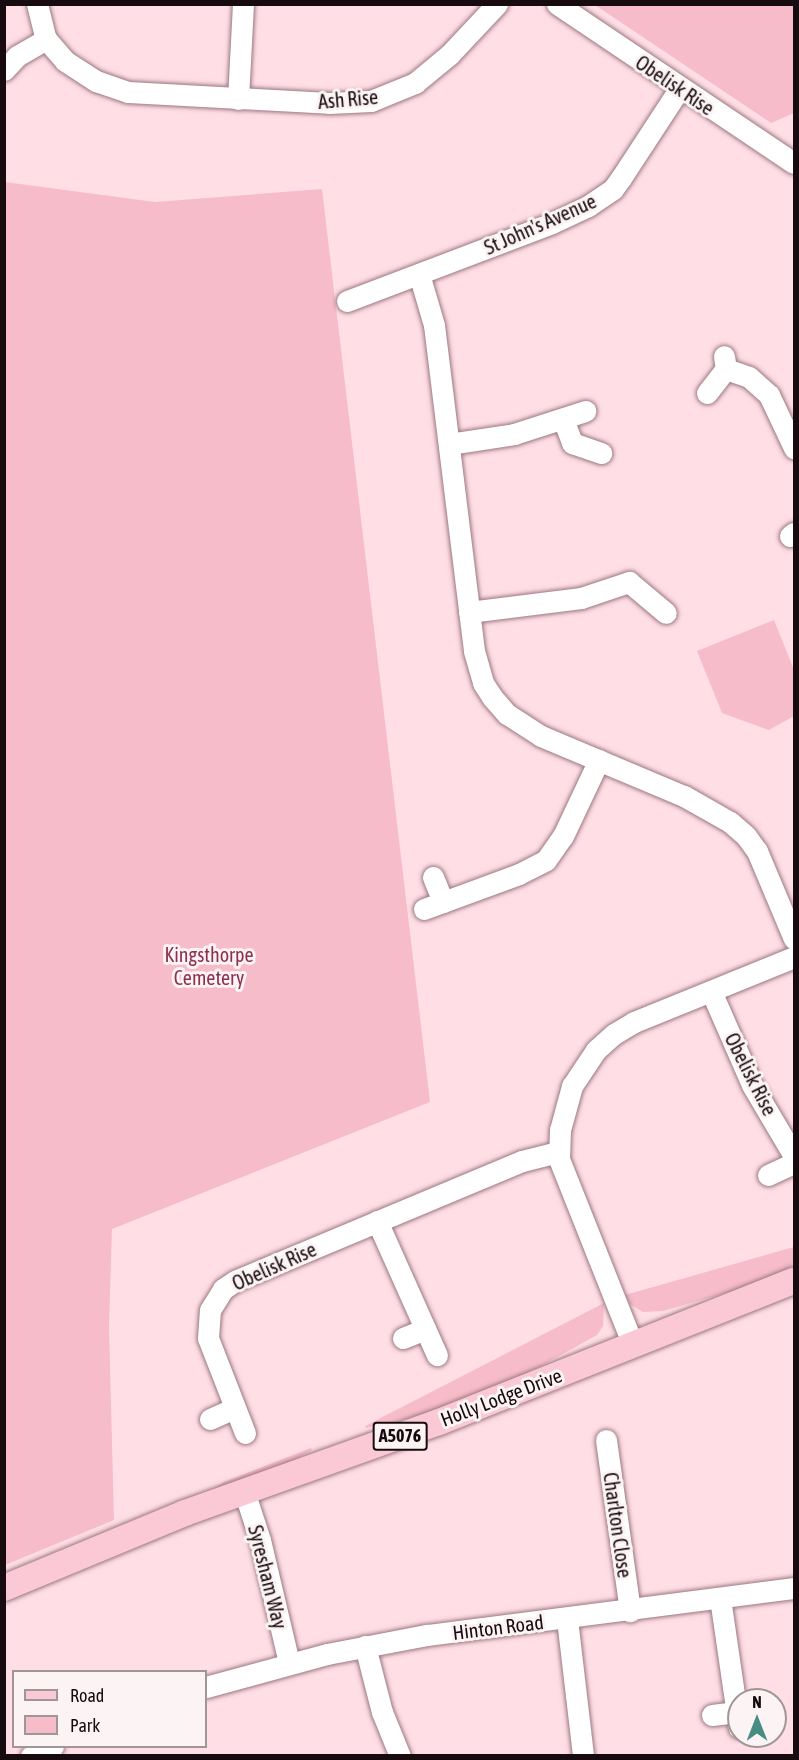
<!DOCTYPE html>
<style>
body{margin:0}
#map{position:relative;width:799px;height:1760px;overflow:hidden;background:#ffdee5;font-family:"Asap Condensed",sans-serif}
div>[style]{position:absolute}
.green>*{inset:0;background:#f7bcca}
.roads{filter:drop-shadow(0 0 2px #9c7880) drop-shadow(0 0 2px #9c7880)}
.minor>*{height:21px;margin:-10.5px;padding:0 10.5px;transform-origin:10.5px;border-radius:10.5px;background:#fff}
.major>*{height:26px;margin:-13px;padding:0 13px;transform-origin:13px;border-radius:13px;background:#fac9d5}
span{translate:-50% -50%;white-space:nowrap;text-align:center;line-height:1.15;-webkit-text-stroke:6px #fbf3f4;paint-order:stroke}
.shield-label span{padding:2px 4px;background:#fbf3f4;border:2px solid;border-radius:4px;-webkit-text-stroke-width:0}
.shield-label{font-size:18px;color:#180b0f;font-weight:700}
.street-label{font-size:20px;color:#180b0f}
.park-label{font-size:20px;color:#8e3150}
.frame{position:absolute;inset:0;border:6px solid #180b0f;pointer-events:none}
.legend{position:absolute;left:12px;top:1670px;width:195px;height:78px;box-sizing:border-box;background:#fbf3f4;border:2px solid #a09698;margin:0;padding:8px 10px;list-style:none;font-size:18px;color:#180b0f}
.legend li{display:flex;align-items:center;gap:12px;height:30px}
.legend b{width:30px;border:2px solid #a09698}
.north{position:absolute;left:727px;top:1688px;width:60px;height:60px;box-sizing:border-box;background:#fbf3f4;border:2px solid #a09698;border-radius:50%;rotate:0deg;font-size:16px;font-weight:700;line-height:24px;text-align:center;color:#180b0f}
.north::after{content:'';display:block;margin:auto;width:21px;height:27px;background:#478d83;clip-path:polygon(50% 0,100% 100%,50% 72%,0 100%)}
</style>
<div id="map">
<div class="green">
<i style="clip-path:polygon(595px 5px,794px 5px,794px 113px,771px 123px)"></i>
<i style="clip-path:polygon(5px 182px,155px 202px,322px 189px,430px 1102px,112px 1229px,109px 1326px,114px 1520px,5px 1565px)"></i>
<i style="clip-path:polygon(774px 620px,794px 670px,794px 716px,769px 730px,722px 713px,697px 651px)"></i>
<i style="clip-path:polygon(794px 1247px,794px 1268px,743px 1288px,663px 1311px,643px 1312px,630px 1304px,625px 1295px)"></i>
<i style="clip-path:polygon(604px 1303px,603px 1326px,597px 1335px,510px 1383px,431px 1413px,366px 1428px,365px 1426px)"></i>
<i style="clip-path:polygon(311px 1448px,312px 1450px,287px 1464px,207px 1493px,224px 1482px)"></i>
</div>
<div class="roads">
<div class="minor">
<i style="left:37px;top:4px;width:36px;rotate:76deg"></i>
<i style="left:46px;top:39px;width:29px;rotate:49deg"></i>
<i style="left:65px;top:61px;width:37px;rotate:33deg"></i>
<i style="left:96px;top:81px;width:34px;rotate:19deg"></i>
<i style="left:128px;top:92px;width:201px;rotate:3.1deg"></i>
<i style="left:329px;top:103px;width:42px;rotate:-2.7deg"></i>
<i style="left:371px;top:101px;width:48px;rotate:-22.2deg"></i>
<i style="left:415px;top:83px;width:45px;rotate:-39.6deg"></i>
<i style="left:450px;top:54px;width:69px;rotate:-46.8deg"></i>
<i style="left:557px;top:4px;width:285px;rotate:33.9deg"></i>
<i style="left:4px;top:70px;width:19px;rotate:-47deg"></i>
<i style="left:17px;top:56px;width:34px;rotate:-30deg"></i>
<i style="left:238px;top:99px;width:95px;rotate:-87deg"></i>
<i style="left:419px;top:274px;width:53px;rotate:73.6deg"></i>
<i style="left:434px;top:325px;width:328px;rotate:83deg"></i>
<i style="left:474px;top:651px;width:33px;rotate:74deg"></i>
<i style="left:483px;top:683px;width:17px;rotate:57deg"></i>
<i style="left:492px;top:697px;width:23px;rotate:49deg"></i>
<i style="left:507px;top:714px;width:40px;rotate:32.9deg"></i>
<i style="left:541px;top:736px;width:155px;rotate:22.8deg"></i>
<i style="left:684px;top:796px;width:53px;rotate:29.5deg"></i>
<i style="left:730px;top:822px;width:21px;rotate:41deg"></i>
<i style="left:746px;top:836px;width:19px;rotate:54deg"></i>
<i style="left:757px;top:851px;width:95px;rotate:67.2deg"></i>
<i style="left:347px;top:301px;width:219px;rotate:-20.8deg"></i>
<i style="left:552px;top:223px;width:40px;rotate:-25deg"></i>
<i style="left:588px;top:206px;width:30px;rotate:-34deg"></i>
<i style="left:613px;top:189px;width:14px;rotate:-54deg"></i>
<i style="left:621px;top:178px;width:108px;rotate:-56.8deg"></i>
<i style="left:726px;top:369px;width:24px;rotate:19deg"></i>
<i style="left:749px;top:377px;width:27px;rotate:42deg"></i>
<i style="left:769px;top:395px;width:59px;rotate:64.7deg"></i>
<i style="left:707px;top:393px;width:31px;rotate:-52deg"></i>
<i style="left:726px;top:369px;width:13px;rotate:-99deg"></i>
<i style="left:563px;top:419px;width:26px;rotate:69deg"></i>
<i style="left:572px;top:443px;width:31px;rotate:19deg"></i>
<i style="left:449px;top:444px;width:66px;rotate:-8.7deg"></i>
<i style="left:514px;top:434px;width:75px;rotate:-17.9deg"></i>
<i style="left:790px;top:536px;width:5px;rotate:-37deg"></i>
<i style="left:469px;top:612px;width:113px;rotate:-7.1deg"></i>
<i style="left:581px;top:598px;width:51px;rotate:-18.4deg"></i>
<i style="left:629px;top:582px;width:48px;rotate:40deg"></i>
<i style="left:433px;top:877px;width:27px;rotate:68deg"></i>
<i style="left:424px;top:909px;width:101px;rotate:-20.2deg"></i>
<i style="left:519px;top:874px;width:30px;rotate:-27deg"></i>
<i style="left:546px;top:860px;width:29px;rotate:-55deg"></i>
<i style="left:563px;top:836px;width:84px;rotate:-64.7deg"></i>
<i style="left:711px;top:991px;width:103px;rotate:66.4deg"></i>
<i style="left:752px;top:1085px;width:82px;rotate:59.4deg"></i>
<i style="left:768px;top:1175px;width:29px;rotate:-25deg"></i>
<i style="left:377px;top:1221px;width:147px;rotate:65.9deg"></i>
<i style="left:403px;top:1338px;width:24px;rotate:-22deg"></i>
<i style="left:633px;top:1345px;width:200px;rotate:-111.7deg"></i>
<i style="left:559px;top:1159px;width:29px;rotate:-88deg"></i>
<i style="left:560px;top:1130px;width:46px;rotate:-74.7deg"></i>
<i style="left:572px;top:1086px;width:43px;rotate:-56.3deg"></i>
<i style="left:596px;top:1050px;width:24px;rotate:-42deg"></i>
<i style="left:614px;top:1034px;width:23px;rotate:-31deg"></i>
<i style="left:634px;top:1022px;width:173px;rotate:-22.1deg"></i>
<i style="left:210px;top:1419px;width:27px;rotate:-24deg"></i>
<i style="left:245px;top:1433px;width:102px;rotate:-111.3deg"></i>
<i style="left:208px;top:1338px;width:28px;rotate:-86deg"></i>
<i style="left:210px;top:1310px;width:25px;rotate:-58deg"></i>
<i style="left:223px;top:1289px;width:14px;rotate:-34deg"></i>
<i style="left:235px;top:1281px;width:311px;rotate:-22.7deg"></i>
<i style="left:522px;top:1161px;width:38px;rotate:-14deg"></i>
<i style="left:606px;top:1440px;width:173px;rotate:82deg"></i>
<i style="left:244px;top:1491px;width:52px;rotate:71.9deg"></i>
<i style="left:260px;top:1540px;width:126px;rotate:76.7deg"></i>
<i style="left:720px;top:1598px;width:131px;rotate:81.7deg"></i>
<i style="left:567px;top:1619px;width:138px;rotate:83.3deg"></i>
<i style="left:365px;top:1646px;width:68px;rotate:75.6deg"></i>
<i style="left:382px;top:1712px;width:48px;rotate:67.8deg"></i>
<i style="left:206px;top:1687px;width:125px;rotate:-15.3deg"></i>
<i style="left:327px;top:1654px;width:102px;rotate:-10.8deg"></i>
<i style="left:427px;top:1635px;width:370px;rotate:-7.3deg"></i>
<i style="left:712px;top:1715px;width:25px;rotate:-7deg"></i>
<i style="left:31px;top:1756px;width:24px;rotate:-24deg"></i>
</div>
<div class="major">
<i style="left:4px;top:1588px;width:196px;rotate:-22.5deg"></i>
<i style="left:185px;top:1513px;width:270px;rotate:-19.7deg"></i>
<i style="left:439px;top:1422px;width:382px;rotate:-21.7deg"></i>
</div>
</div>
<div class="shield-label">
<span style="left:400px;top:1436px">A5076</span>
</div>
<div class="street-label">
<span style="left:675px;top:85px;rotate:34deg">Obelisk Rise</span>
<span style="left:348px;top:99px;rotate:-5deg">Ash Rise</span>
<span style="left:540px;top:224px;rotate:-24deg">St John's Avenue</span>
<span style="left:751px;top:1074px;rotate:63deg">Obelisk Rise</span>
<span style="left:274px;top:1266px;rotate:-24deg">Obelisk Rise</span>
<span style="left:501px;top:1397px;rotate:-21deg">Holly Lodge Drive</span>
<span style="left:618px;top:1525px;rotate:82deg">Charlton Close</span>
<span style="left:268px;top:1577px;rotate:76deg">Syresham Way</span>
<span style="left:498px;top:1627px;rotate:-7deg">Hinton Road</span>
</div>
<div class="park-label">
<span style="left:209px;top:966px">Kingsthorpe<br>Cemetery</span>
</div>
<div class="frame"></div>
<ul class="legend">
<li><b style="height:8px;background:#fac9d5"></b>Road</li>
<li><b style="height:16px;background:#f7bcca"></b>Park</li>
</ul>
<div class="north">N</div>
</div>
